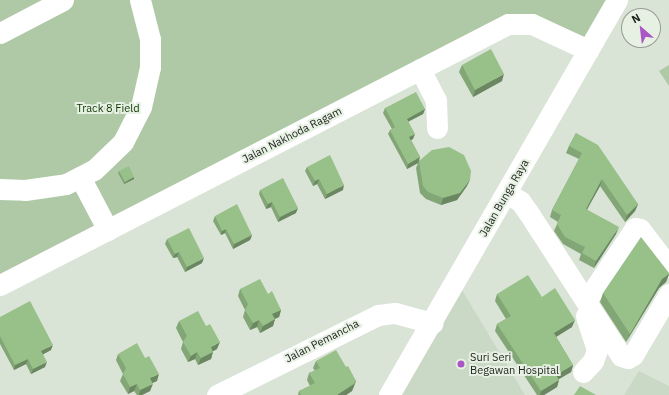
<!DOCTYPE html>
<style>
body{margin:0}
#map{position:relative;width:669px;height:395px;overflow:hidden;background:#d9e3d6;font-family:"IBM Plex Sans",sans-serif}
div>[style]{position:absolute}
.built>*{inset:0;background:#cad9c5}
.green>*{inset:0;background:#afc9a6}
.minor>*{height:21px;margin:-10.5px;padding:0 10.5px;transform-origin:10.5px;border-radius:10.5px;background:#fff}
.wall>*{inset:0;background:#83a677}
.shaded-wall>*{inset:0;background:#6a8761}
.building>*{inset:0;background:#98c18a}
.dots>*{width:11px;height:11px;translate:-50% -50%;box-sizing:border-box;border:2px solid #e6f1e3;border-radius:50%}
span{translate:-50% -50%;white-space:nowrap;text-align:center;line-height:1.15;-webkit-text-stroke:4px #e6f1e3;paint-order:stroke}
.park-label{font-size:11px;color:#0e3500}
.street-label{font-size:11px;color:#1d201b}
.poi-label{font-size:11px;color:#1d201b}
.left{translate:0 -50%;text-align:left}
.north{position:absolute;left:621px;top:8px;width:40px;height:40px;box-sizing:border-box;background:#e6f1e3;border:1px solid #969d93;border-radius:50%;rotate:332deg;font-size:11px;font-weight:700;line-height:16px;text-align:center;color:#1d201b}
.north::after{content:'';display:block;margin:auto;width:14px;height:18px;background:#aa56c4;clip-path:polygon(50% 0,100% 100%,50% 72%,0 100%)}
</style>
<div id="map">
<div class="built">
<i style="clip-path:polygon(462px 290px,525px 395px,397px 395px,436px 333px)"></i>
<i style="clip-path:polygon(639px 371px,669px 386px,669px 395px,624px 395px)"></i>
</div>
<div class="green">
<i style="clip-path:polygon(0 0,617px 0,588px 50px,532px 24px,0 285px)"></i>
<i style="clip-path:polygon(669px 65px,669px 86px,659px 71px)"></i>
</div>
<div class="minor">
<i style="left:0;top:33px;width:71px;rotate:-27.6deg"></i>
<i style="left:420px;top:69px;width:35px;rotate:63deg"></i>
<i style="left:436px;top:100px;width:28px;rotate:88deg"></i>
<i style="left:80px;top:177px;width:60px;rotate:62.2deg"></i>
<i style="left:0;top:189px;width:25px;rotate:2deg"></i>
<i style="left:25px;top:190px;width:41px;rotate:-8.3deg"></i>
<i style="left:66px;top:184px;width:31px;rotate:-27deg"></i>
<i style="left:94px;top:170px;width:40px;rotate:-44deg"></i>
<i style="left:123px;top:142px;width:39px;rotate:-63deg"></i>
<i style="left:141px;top:107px;width:41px;rotate:-77.3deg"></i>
<i style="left:150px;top:67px;width:28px;rotate:-90deg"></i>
<i style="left:150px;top:39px;width:40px;rotate:-104.4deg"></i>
<i style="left:507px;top:194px;width:15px;rotate:28deg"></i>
<i style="left:520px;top:201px;width:14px;rotate:54deg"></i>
<i style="left:528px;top:212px;width:171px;rotate:57.1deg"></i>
<i style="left:621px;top:356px;width:7px;rotate:16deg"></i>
<i style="left:628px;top:358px;width:6px;rotate:-31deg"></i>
<i style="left:633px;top:355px;width:71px;rotate:-59.5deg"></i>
<i style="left:0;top:285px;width:571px;rotate:-27.19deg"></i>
<i style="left:508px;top:24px;width:24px"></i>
<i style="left:532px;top:24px;width:62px;rotate:24.9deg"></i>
<i style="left:586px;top:301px;width:88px;rotate:-56.1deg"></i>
<i style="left:635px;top:228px;width:5px;rotate:11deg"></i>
<i style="left:640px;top:229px;width:48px;rotate:52.7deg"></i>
<i style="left:583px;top:372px;width:15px;rotate:-48deg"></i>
<i style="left:593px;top:361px;width:12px;rotate:-70deg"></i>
<i style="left:597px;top:350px;width:36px;rotate:-108deg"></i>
<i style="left:217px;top:395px;width:180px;rotate:-26.4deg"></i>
<i style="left:378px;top:315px;width:17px;rotate:-7deg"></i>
<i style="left:395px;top:313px;width:39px;rotate:15deg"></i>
<i style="left:389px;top:395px;width:456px;rotate:-60deg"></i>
</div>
<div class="wall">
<i style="clip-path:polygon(462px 65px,502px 81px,473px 97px,459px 72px)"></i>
<i style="clip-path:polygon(385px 108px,425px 109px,423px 114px,408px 122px,413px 139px,411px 140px,420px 157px,419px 160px,467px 186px,457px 200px,441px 205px,426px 199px,420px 193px,416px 168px,418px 163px,407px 169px,388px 134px,390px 130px,392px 129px,383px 113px)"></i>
<i style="clip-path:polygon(576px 133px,638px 204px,635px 211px,625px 222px,600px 186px,587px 210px,616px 234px,594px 268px,579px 260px,581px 254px,563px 244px,554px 231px,558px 222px,550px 217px,552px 210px,579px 159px,566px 153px,569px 146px)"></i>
<i style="clip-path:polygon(307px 167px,343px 190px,325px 199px,317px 184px,313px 186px,305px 171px)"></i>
<i style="clip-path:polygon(119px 171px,134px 179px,124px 184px,118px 173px)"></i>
<i style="clip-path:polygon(260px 190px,296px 213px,278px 222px,271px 207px,266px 209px,259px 194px)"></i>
<i style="clip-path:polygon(215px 216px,252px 235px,250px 240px,233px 249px,225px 233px,221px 235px,213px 221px)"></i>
<i style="clip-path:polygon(167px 239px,202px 263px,185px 272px,177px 257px,173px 258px,165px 244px)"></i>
<i style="clip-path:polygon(669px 273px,669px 275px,666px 282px,659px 288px,626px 342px,600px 302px,603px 293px)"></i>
<i style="clip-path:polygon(240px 289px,268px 294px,281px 310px,279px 317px,275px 319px,273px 326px,260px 333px,257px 327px,250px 330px,243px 317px,245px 310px,238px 296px)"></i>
<i style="clip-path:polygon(497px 294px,542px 297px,572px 327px,556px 337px,573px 365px,571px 372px,559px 379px,559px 380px,557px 387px,544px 395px,537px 395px,495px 331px,497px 324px,506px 319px,495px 301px)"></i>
<i style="clip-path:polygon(0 317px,51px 350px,43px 354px,45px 367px,31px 374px,26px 364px,14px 370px,0 344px)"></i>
<i style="clip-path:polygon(179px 321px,217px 349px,213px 351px,211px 359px,198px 365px,195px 359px,188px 362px,181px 349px,183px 342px,176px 328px)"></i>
<i style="clip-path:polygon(118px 354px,157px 381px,152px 383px,150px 391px,142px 395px,137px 395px,134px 391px,128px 394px,120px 381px,123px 374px,116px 360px)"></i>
<i style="clip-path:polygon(316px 361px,346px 367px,356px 381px,352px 391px,346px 395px,298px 395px,299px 391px,310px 386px,307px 380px,309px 373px,315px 371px,313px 368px)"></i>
</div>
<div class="shaded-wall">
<i style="clip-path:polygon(504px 74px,502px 81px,473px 97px,475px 90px)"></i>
<i style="clip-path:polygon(425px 109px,423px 114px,405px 123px,407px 119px)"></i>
<i style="clip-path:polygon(415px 134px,413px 139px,408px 142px,409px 137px)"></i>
<i style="clip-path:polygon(420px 157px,418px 163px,407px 169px,408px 164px)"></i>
<i style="clip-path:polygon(134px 177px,134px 179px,124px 184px,125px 182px)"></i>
<i style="clip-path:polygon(319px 179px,317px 184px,313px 186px,315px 181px)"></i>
<i style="clip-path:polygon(602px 179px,600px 186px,583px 216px,586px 209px)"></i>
<i style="clip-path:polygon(470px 180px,467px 186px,457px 200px,441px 205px,443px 198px)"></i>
<i style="clip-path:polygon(344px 185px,343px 190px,325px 199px,327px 194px)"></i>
<i style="clip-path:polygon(272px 202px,271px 207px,266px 209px,268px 204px)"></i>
<i style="clip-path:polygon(638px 204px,635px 211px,625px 222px,627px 215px)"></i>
<i style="clip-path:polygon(298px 208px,296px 213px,278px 222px,280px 217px)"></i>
<i style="clip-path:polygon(619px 227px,616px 234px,594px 268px,596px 261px)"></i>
<i style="clip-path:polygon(226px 229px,225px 233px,221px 235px,222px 231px)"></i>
<i style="clip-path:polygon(252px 235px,250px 240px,233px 249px,234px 244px)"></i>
<i style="clip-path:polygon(179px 252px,177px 257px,173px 258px,175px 254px)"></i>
<i style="clip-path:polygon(204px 258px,202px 263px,185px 272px,187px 267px)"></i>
<i style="clip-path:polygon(669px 274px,666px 282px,659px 288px,626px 342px,630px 334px,662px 279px)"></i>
<i style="clip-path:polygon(281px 310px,279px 317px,270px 321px,272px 314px)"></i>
<i style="clip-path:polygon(275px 319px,273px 326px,260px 333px,263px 326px)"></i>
<i style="clip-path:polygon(259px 320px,257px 327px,250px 330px,253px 323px)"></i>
<i style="clip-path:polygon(575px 320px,572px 327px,551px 340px,554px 333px)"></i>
<i style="clip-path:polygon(220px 342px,217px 349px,208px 354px,211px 347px)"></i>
<i style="clip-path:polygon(53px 345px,51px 350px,40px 356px,41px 351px)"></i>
<i style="clip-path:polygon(197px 352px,195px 359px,188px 362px,191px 356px)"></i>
<i style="clip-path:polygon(213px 352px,211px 359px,198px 365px,201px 358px)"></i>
<i style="clip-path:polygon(28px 359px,26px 364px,14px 370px,15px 365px)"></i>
<i style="clip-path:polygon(47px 362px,45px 367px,31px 374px,33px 369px)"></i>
<i style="clip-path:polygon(573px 365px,571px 372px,554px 382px,556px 375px)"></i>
<i style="clip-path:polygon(159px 374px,157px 381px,148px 385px,150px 378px)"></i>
<i style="clip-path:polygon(559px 380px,557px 387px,544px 395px,540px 395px,541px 391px)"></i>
<i style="clip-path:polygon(356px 381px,352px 391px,346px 395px,337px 395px)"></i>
<i style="clip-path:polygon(137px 384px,134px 391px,128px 394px,130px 387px)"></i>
<i style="clip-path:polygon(153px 384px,150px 391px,142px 395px,139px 395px,140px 390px)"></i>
</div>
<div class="building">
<i style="clip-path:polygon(491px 49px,504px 74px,475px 90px,462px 65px)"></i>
<i style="clip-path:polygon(416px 92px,425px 109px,407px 119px,415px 134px,409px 137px,420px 157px,408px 164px,390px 130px,395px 127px,385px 108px)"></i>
<i style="clip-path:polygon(576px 133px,598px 145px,638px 204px,627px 215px,602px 179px,586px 209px,619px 227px,596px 261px,582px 253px,585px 247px,565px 237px,557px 224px,561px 215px,552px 210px,582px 153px,569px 146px)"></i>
<i style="clip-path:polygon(449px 147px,464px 155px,471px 171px,470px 180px,460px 193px,443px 198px,428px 192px,423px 186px,419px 161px,432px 150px)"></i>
<i style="clip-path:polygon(330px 155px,344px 185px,327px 194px,319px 179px,315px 181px,307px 167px)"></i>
<i style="clip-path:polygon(129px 166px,134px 177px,125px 182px,119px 171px)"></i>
<i style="clip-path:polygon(283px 178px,298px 208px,280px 217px,272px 202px,268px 204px,260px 190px)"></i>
<i style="clip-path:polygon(237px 204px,252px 235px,234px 244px,226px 229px,222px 231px,215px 216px)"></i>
<i style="clip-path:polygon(189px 228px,204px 258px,187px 267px,179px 252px,175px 254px,167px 239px)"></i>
<i style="clip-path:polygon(641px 237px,669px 273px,669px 274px,662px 279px,630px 334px,603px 293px)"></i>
<i style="clip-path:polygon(528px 275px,542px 297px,555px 288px,575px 320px,554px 333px,573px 365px,556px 375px,559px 380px,541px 391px,497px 324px,511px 316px,497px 294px)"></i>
<i style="clip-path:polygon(260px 279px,268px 294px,272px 291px,281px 310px,272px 314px,275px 319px,263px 326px,259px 320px,253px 323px,245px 310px,248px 304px,240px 289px)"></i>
<i style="clip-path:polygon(30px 301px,53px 345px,41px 351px,47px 362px,33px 369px,28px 359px,15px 365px,0 336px,0 317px)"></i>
<i style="clip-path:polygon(198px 311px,206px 326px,210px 324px,220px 342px,211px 347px,213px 352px,201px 358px,197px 352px,191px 356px,183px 342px,187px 336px,179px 321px)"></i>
<i style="clip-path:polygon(137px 343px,145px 358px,149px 356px,159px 374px,150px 378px,153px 384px,140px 390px,137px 384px,130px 387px,123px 374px,126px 368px,118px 354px)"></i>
<i style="clip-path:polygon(336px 350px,346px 367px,348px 366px,356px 381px,354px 384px,337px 395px,301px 395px,299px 391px,315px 383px,309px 373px,320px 368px,316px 361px)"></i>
<i style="clip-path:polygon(580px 386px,596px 395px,574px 395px)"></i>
</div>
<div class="dots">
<i style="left:461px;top:364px;background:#aa56c4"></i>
</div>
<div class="park-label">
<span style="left:108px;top:108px">Track 8 Field</span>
</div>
<div class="street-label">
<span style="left:292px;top:135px;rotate:-27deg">Jalan Nakhoda Ragam</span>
<span style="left:504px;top:198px;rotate:-60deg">Jalan Bunga Raya</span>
<span style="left:322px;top:341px;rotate:-27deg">Jalan Pemancha</span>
</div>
<div class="poi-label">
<span class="left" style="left:470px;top:364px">Suri Seri<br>Begawan Hospital</span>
</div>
<div class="north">N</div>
</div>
